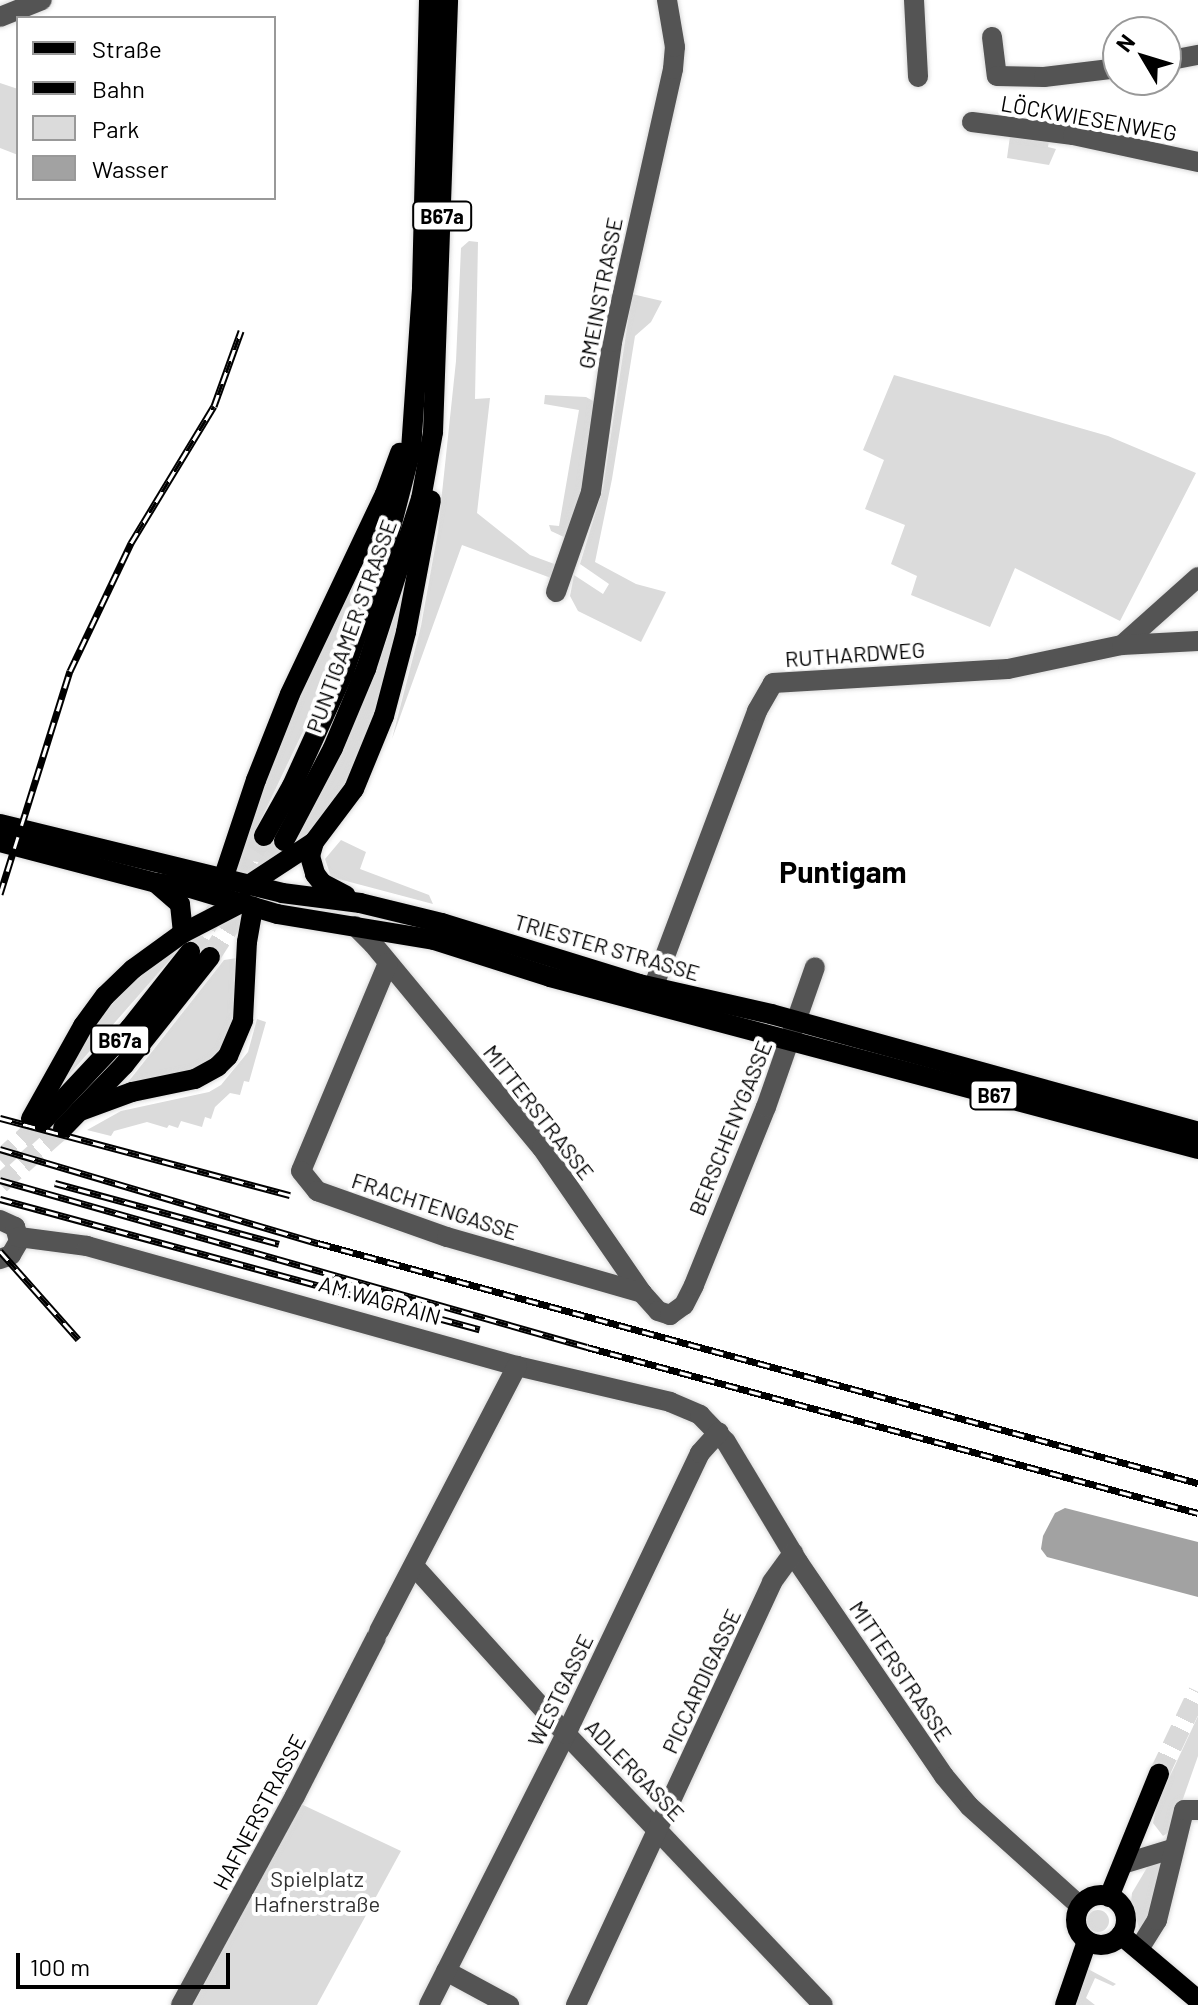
<!DOCTYPE html>
<meta charset="utf-8">
<style>
body{margin:0}
#map{position:relative;width:1198px;height:2005px;overflow:hidden;background:#fff;font-family:Barlow,sans-serif}
div>[style]{position:absolute}
.green>*{inset:0;background:#dbdbdb}
.round{border-radius:50%}
.water>*{inset:0;background:#a2a2a2}
.major-tunnel>*{height:20px;margin-top:-10px;transform-origin:0;background:repeating-linear-gradient(90deg,#d9d9d9 0 20px,transparent 0 30px)}
.roads{filter:drop-shadow(0 0 2px #dbdbdb) drop-shadow(0 0 2px #dbdbdb)}
.minor>*{height:20px;margin:-10px;padding:0 10px;transform-origin:10px;border-radius:10px;background:#545454}
.major>*{height:20px;margin:-10px;padding:0 10px;transform-origin:10px;border-radius:10px;background:#000}
.major>.ring{margin:-10px;padding:0;box-sizing:content-box;background:none;border:20px solid #000;border-radius:50%}
.rail>*{height:7px;margin-top:-3.5px;transform-origin:0;background:repeating-linear-gradient(90deg,#fff 0 12px,#000 0 24px);box-sizing:border-box;border-block:2px solid #000}
span{translate:-50% -50%;white-space:nowrap;text-align:center;line-height:1.15;-webkit-text-stroke:8px #fff;paint-order:stroke}
.shield-label span{padding:2px 6px;background:#fff;border:2px solid;border-radius:6px;-webkit-text-stroke-width:0}
.shield-label{font-size:20px;color:#000;font-weight:700}
.street-label{font-size:22px;color:#000}
.park-label{font-size:22px;color:#323232}
.district-label{font-size:30px;color:#000;font-weight:700}
.legend{position:absolute;left:16px;top:16px;width:260px;height:184px;box-sizing:border-box;background:#fff;border:2px solid #999;margin:0;padding:10px 14px;list-style:none;font-size:24px;color:#000}
.legend li{display:flex;align-items:center;gap:16px;height:40px}
.legend b{width:40px;border:2px solid #999}
.north{position:absolute;left:1102px;top:16px;width:80px;height:80px;box-sizing:border-box;background:#fff;border:2px solid #999;border-radius:50%;rotate:308deg;font-size:22px;font-weight:700;line-height:32px;text-align:center;color:#000}
.north::after{content:'';display:block;margin:auto;width:28px;height:36px;background:#000;clip-path:polygon(50% 0,100% 100%,50% 72%,0 100%)}
.scale{position:absolute;left:16px;top:1953px;width:214px;height:36px;box-sizing:border-box;border:4px solid #000;border-top:0;padding-left:10px;font-size:24px;line-height:28px;white-space:nowrap;color:#000;-webkit-text-stroke:6px #fff;paint-order:stroke}
</style>
<div id="map">
<div class="green">
<i style="clip-path:polygon(0 83px,18px 89px,18px 155px,0 148px)"></i>
<i style="clip-path:polygon(1010px 136px,1049px 141px,1048px 147px,1056px 149px,1049px 165px,1007px 158px)"></i>
<i style="clip-path:polygon(469px 241px,478px 242px,475px 399px,490px 398px,477px 513px,530px 555px,557px 565px,551px 578px,462px 545px,392px 739px,421px 626px,438px 531px,456px 361px,461px 248px)"></i>
<i style="clip-path:polygon(632px 294px,662px 301px,651px 322px,635px 336px,612px 479px,595px 562px,636px 584px,666px 592px,641px 642px,578px 611px,570px 596px,574px 575px,603px 594px,609px 584px,580px 564px,603px 488px)"></i>
<i style="clip-path:polygon(894px 375px,1108px 436px,1196px 473px,1120px 621px,1015px 568px,990px 627px,911px 595px,917px 576px,891px 564px,905px 525px,865px 509px,884px 460px,863px 450px)"></i>
<i style="clip-path:polygon(545px 395px,586px 397px,595px 402px,584px 476px,570px 537px,566px 538px,551px 531px,549px 525px,559px 526px,579px 410px,544px 404px)"></i>
<i style="clip-path:polygon(360px 568px,367px 572px,330px 675px,254px 834px,300px 841px,298px 835px,374px 677px,405px 585px,410px 587px,382px 698px,347px 784px,303px 842px,272px 864px,242px 860px,239px 857px,281px 735px)"></i>
<i style="clip-path:polygon(341px 840px,366px 852px,360px 869px,429px 895px,433px 904px,331px 877px,325px 859px)"></i>
<i style="clip-path:polygon(174px 949px,174px 955px,60px 1085px,90px 1029px,125px 986px)"></i>
<i style="clip-path:polygon(237px 958px,233px 1018px,221px 1049px,212px 1059px,195px 1069px,125px 1086px,224px 960px)"></i>
<i style="clip-path:polygon(257px 1019px,266px 1022px,249px 1082px,244px 1081px,240px 1095px,230px 1093px,215px 1107px,211px 1119px,205px 1117px,202px 1127px,181px 1121px,178px 1128px,169px 1125px,167px 1128px,147px 1122px,114px 1131px,111px 1136px,87px 1130px,121px 1111px,209px 1092px,221px 1085px,248px 1052px)"></i>
<i style="clip-path:polygon(1198px 1716px,1198px 1756px,1172px 1830px,1163px 1836px,1153px 1823px,1157px 1804px)"></i>
<i style="clip-path:polygon(301px 1804px,401px 1851px,317px 2005px,193px 2005px)"></i>
<i style="clip-path:polygon(1163px 1860px,1155px 1911px,1141px 1934px,1131px 1902px,1132px 1893px,1148px 1866px)"></i>
<i class="round" style="left:1087px;top:1910px;width:22px;height:22px"></i>
<i style="clip-path:polygon(1088px 1969px,1116px 1984px,1113px 1986px,1095px 1978px,1086px 1998px,1095px 2005px,1076px 2005px)"></i>
</div>
<div class="water">
<i style="clip-path:polygon(1065px 1508px,1198px 1542px,1198px 1597px,1047px 1557px,1041px 1549px,1043px 1536px,1055px 1513px)"></i>
</div>
<div class="major-tunnel">
<i style="left:190px;top:952px;width:138px;rotate:-57.5deg"></i>
<i style="left:210px;top:957px;width:138px;rotate:-57.5deg"></i>
<i style="left:0;top:1160px;width:57px;rotate:-42.1deg"></i>
<i style="left:0;top:1184px;width:84px;rotate:-41.6deg"></i>
<i style="left:1159px;top:1774px;width:91px;rotate:-64.6deg"></i>
</div>
<div class="roads">
<div class="minor">
<i style="left:914px;top:0;width:77px;rotate:87deg"></i>
<i style="left:0;top:17px;width:45px;rotate:-22deg"></i>
<i style="left:992px;top:37px;width:39px;rotate:83deg"></i>
<i style="left:997px;top:76px;width:47px;rotate:1.2deg"></i>
<i style="left:1044px;top:77px;width:75px;rotate:-6.9deg"></i>
<i style="left:1166px;top:61px;width:33px;rotate:-11deg"></i>
<i style="left:972px;top:122px;width:102px;rotate:7.3deg"></i>
<i style="left:1073px;top:135px;width:128px;rotate:12.2deg"></i>
<i style="left:556px;top:592px;width:106px;rotate:-70.7deg"></i>
<i style="left:591px;top:492px;width:151px;rotate:-82deg"></i>
<i style="left:612px;top:342px;width:280px;rotate:-77.4deg"></i>
<i style="left:673px;top:69px;width:22px;rotate:-85deg"></i>
<i style="left:675px;top:47px;width:48px;rotate:-99.7deg"></i>
<i style="left:1122px;top:645px;width:102px;rotate:-41.8deg"></i>
<i style="left:355px;top:926px;width:25px;rotate:45deg"></i>
<i style="left:373px;top:944px;width:265px;rotate:50.4deg"></i>
<i style="left:542px;top:1148px;width:176px;rotate:55.4deg"></i>
<i style="left:642px;top:1293px;width:24px;rotate:48deg"></i>
<i style="left:658px;top:1311px;width:13px;rotate:18deg"></i>
<i style="left:670px;top:1315px;width:17px;rotate:-36deg"></i>
<i style="left:684px;top:1305px;width:22px;rotate:-63deg"></i>
<i style="left:694px;top:1285px;width:192px;rotate:-68deg"></i>
<i style="left:766px;top:1107px;width:148px;rotate:-70.7deg"></i>
<i style="left:388px;top:963px;width:225px;rotate:112.7deg"></i>
<i style="left:301px;top:1171px;width:26px;rotate:51deg"></i>
<i style="left:317px;top:1191px;width:138px;rotate:19.5deg"></i>
<i style="left:447px;top:1237px;width:203px;rotate:16deg"></i>
<i style="left:653px;top:988px;width:296px;rotate:-69.4deg"></i>
<i style="left:757px;top:711px;width:32px;rotate:-60deg"></i>
<i style="left:773px;top:683px;width:235px;rotate:-3.4deg"></i>
<i style="left:1008px;top:669px;width:116px;rotate:-11.9deg"></i>
<i style="left:1122px;top:645px;width:76px;rotate:-3deg"></i>
<i style="left:0;top:1220px;width:17px;rotate:25deg"></i>
<i style="left:15px;top:1227px;width:15px;rotate:74deg"></i>
<i style="left:19px;top:1241px;width:16px;rotate:120deg"></i>
<i style="left:11px;top:1255px;width:12px;rotate:160deg"></i>
<i style="left:19px;top:1237px;width:69px;rotate:7.5deg"></i>
<i style="left:87px;top:1246px;width:446px;rotate:15.6deg"></i>
<i style="left:517px;top:1366px;width:157px;rotate:13.2deg"></i>
<i style="left:670px;top:1402px;width:33px;rotate:23deg"></i>
<i style="left:700px;top:1415px;width:37px;rotate:46deg"></i>
<i style="left:726px;top:1442px;width:140px;rotate:59deg"></i>
<i style="left:798px;top:1562px;width:259px;rotate:55.7deg"></i>
<i style="left:944px;top:1776px;width:39px;rotate:50deg"></i>
<i style="left:969px;top:1806px;width:149px;rotate:42deg"></i>
<i style="left:414px;top:1566px;width:227px;rotate:47.9deg"></i>
<i style="left:566px;top:1734px;width:373px;rotate:46.5deg"></i>
<i style="left:379px;top:1631px;width:299px;rotate:-62.5deg"></i>
<i style="left:1126px;top:1863px;width:48px;rotate:-16.9deg"></i>
<i style="left:1139px;top:1949px;width:34px;rotate:-58deg"></i>
<i style="left:1157px;top:1920px;width:113px;rotate:-76.2deg"></i>
<i style="left:1184px;top:1810px;width:14px"></i>
<i style="left:446px;top:1971px;width:72px;rotate:28.4deg"></i>
<i style="left:181px;top:2005px;width:238px;rotate:-61.4deg"></i>
<i style="left:295px;top:1796px;width:178px;rotate:-62.9deg"></i>
<i style="left:429px;top:2005px;width:304px;rotate:-63.2deg"></i>
<i style="left:566px;top:1734px;width:311px;rotate:-64.5deg"></i>
<i style="left:700px;top:1453px;width:28px;rotate:-48deg"></i>
<i style="left:576px;top:2005px;width:466px;rotate:-65.1deg"></i>
<i style="left:772px;top:1582px;width:36px;rotate:-54deg"></i>
</div>
<div class="major">
<i style="left:0;top:824px;width:290px;rotate:13.7deg"></i>
<i style="left:282px;top:893px;width:79px;rotate:7.3deg"></i>
<i style="left:360px;top:903px;width:84px;rotate:13.7deg"></i>
<i style="left:442px;top:923px;width:206px;rotate:17.2deg"></i>
<i style="left:639px;top:984px;width:135px;rotate:12.8deg"></i>
<i style="left:771px;top:1014px;width:443px;rotate:15.4deg"></i>
<i style="left:264px;top:836px;width:57px;rotate:-60.8deg"></i>
<i style="left:292px;top:786px;width:125px;rotate:-65.5deg"></i>
<i style="left:344px;top:672px;width:120px;rotate:-71.1deg"></i>
<i style="left:383px;top:558px;width:112px;rotate:-75.5deg"></i>
<i style="left:411px;top:450px;width:163px;rotate:-86.1deg"></i>
<i style="left:422px;top:287px;width:287px;rotate:-88.6deg"></i>
<i style="left:284px;top:841px;width:105px;rotate:-62.2deg"></i>
<i style="left:333px;top:748px;width:86px;rotate:-67.3deg"></i>
<i style="left:366px;top:669px;width:179px;rotate:-72.1deg"></i>
<i style="left:421px;top:499px;width:68px;rotate:-79.8deg"></i>
<i style="left:433px;top:432px;width:432px;rotate:-88deg"></i>
<i style="left:0;top:842px;width:161px;rotate:14.7deg"></i>
<i style="left:156px;top:883px;width:34px;rotate:8deg"></i>
<i style="left:190px;top:888px;width:91px;rotate:16.6deg"></i>
<i style="left:277px;top:914px;width:159px;rotate:9.4deg"></i>
<i style="left:434px;top:940px;width:122px;rotate:17.7deg"></i>
<i style="left:550px;top:977px;width:670px;rotate:14.87deg"></i>
<i style="left:314px;top:842px;width:15px;rotate:106deg"></i>
<i style="left:310px;top:856px;width:19px;rotate:74deg"></i>
<i style="left:315px;top:874px;width:11px;rotate:52deg"></i>
<i style="left:322px;top:883px;width:27px;rotate:28deg"></i>
<i style="left:223px;top:879px;width:104px;rotate:-71.6deg"></i>
<i style="left:256px;top:780px;width:92px;rotate:-68.4deg"></i>
<i style="left:290px;top:694px;width:221px;rotate:-64.6deg"></i>
<i style="left:385px;top:494px;width:44px;rotate:-69.9deg"></i>
<i style="left:247px;top:886px;width:80px;rotate:-33.3deg"></i>
<i style="left:314px;top:842px;width:66px;rotate:-53deg"></i>
<i style="left:354px;top:789px;width:79px;rotate:-67.7deg"></i>
<i style="left:384px;top:716px;width:87px;rotate:-75.3deg"></i>
<i style="left:406px;top:632px;width:134px;rotate:-79.3deg"></i>
<i style="left:183px;top:933px;width:68px;rotate:-27.3deg"></i>
<i style="left:80px;top:1111px;width:55px;rotate:-20.1deg"></i>
<i style="left:132px;top:1092px;width:64px;rotate:-11.7deg"></i>
<i style="left:195px;top:1079px;width:26px;rotate:-29deg"></i>
<i style="left:218px;top:1066px;width:14px;rotate:-45deg"></i>
<i style="left:228px;top:1056px;width:39px;rotate:-67deg"></i>
<i style="left:243px;top:1020px;width:78px;rotate:-87.1deg"></i>
<i style="left:247px;top:942px;width:36px;rotate:-80deg"></i>
<i style="left:31px;top:1119px;width:107px;rotate:-60.8deg"></i>
<i style="left:83px;top:1026px;width:37px;rotate:-54deg"></i>
<i style="left:105px;top:996px;width:39px;rotate:-44deg"></i>
<i style="left:133px;top:969px;width:62px;rotate:-35.8deg"></i>
<i style="left:183px;top:933px;width:29px;rotate:-96deg"></i>
<i style="left:180px;top:904px;width:32px;rotate:-139deg"></i>
<i style="left:42px;top:1122px;width:129px;rotate:-46.9deg"></i>
<i style="left:130px;top:1028px;width:97px;rotate:-51.7deg"></i>
<i style="left:63px;top:1128px;width:88px;rotate:-45.9deg"></i>
<i style="left:124px;top:1065px;width:138px;rotate:-51.5deg"></i>
<i class="ring" style="left:1076px;top:1895px;width:30px;height:30px"></i>
<i style="left:1109px;top:1897px;width:133px;rotate:-67.9deg"></i>
<i style="left:1121px;top:1935px;width:101px;rotate:40.2deg"></i>
<i style="left:1065px;top:2005px;width:68px;rotate:-71deg"></i>
</div>
</div>
<div class="rail">
<i style="left:0;top:894px;width:234px;rotate:-72.6deg"></i>
<i style="left:70px;top:671px;width:142px;rotate:-64.5deg"></i>
<i style="left:131px;top:543px;width:160px;rotate:-58.8deg"></i>
<i style="left:214px;top:406px;width:80px;rotate:-70.2deg"></i>
<i style="left:0;top:1118px;width:300px;rotate:14.9deg"></i>
<i style="left:0;top:1149px;width:332px;rotate:16.5deg"></i>
<i style="left:318px;top:1243px;width:912px;rotate:15.26deg"></i>
<i style="left:0;top:1180px;width:610px;rotate:15.88deg"></i>
<i style="left:587px;top:1347px;width:633px;rotate:15.2deg"></i>
<i style="left:55px;top:1183px;width:232px;rotate:15.2deg"></i>
<i style="left:0;top:1199px;width:497px;rotate:15.2deg"></i>
<i style="left:0;top:1251px;width:118px;rotate:48.4deg"></i>
</div>
<div class="shield-label">
<span style="left:442px;top:216px">B67a</span>
<span style="left:120px;top:1040px">B67a</span>
<span style="left:994px;top:1095px">B67</span>
</div>
<div class="street-label">
<span style="left:1089px;top:118px;rotate:10deg">LÖCKWIESENWEG</span>
<span style="left:600px;top:293px;rotate:-79deg">GMEINSTRASSE</span>
<span style="left:351px;top:626px;rotate:-70deg">PUNTIGAMER STRASSE</span>
<span style="left:855px;top:654px;rotate:-4deg">RUTHARDWEG</span>
<span style="left:607px;top:947px;rotate:16deg">TRIESTER STRASSE</span>
<span style="left:539px;top:1112px;rotate:52deg">MITTERSTRASSE</span>
<span style="left:730px;top:1128px;rotate:-68deg">BERSCHENYGASSE</span>
<span style="left:435px;top:1206px;rotate:18deg">FRACHTENGASSE</span>
<span style="left:380px;top:1300px;rotate:16deg">AM WAGRAIN</span>
<span style="left:901px;top:1671px;rotate:56deg">MITTERSTRASSE</span>
<span style="left:701px;top:1681px;rotate:-65deg">PICCARDIGASSE</span>
<span style="left:560px;top:1690px;rotate:-64deg">WESTGASSE</span>
<span style="left:635px;top:1770px;rotate:46deg">ADLERGASSE</span>
<span style="left:259px;top:1812px;rotate:-62deg">HAFNERSTRASSE</span>
</div>
<div class="park-label">
<span style="left:317px;top:1891px">Spielplatz<br>Hafnerstraße</span>
</div>
<div class="district-label">
<span style="left:843px;top:871px">Puntigam</span>
</div>
<ul class="legend">
<li><b style="height:10px;background:#000"></b>Straße</li>
<li><b style="height:10px;background:#000"></b>Bahn</li>
<li><b style="height:22px;background:#dbdbdb"></b>Park</li>
<li><b style="height:22px;background:#a2a2a2"></b>Wasser</li>
</ul>
<div class="north">N</div>
<div class="scale">100 m</div>
</div>
